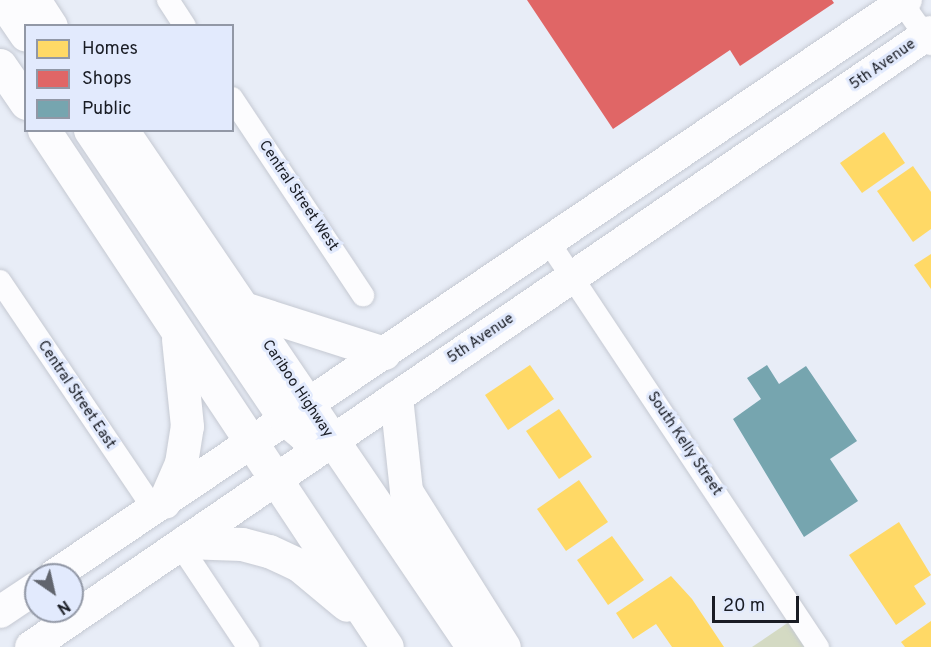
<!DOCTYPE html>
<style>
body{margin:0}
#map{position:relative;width:931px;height:647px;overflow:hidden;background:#e8edf7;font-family:Overpass,sans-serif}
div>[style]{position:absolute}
.green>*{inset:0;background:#d4dac3}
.homes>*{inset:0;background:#ffd966}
.shops>*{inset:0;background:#e06666}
.public>*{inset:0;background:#76a5af}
.roads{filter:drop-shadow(0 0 2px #c5c9d2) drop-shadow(0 0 2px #c5c9d2)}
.minor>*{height:22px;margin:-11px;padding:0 11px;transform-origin:11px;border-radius:11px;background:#fcfcfe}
.secondary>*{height:32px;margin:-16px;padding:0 16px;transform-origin:16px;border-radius:16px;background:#fcfcfe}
.trunk>*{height:33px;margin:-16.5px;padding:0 16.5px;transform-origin:16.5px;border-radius:16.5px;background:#fcfcfe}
span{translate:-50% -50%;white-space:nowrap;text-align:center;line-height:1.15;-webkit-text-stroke:6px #e2eafd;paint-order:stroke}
.street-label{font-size:15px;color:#191c24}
.legend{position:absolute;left:24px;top:24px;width:210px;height:108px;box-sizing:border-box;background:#e2eafd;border:2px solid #9298a6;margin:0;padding:8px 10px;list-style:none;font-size:18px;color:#191c24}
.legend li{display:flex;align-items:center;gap:12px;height:30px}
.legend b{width:30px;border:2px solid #9298a6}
.north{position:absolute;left:24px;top:563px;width:60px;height:60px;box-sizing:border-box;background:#e2eafd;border:2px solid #9298a6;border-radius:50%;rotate:146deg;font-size:16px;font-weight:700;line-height:24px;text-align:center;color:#191c24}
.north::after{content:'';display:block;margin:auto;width:21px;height:27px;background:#61656e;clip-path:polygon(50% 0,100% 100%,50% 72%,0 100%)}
.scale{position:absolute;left:712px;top:596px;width:87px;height:27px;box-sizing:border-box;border:3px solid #191c24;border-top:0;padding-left:8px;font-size:18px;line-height:21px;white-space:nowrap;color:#191c24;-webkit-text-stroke:4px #e2eafd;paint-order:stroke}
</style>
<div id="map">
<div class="green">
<i style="clip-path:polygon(789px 622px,805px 647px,752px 647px)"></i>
</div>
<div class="homes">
<i style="clip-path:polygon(884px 132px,905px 163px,862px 193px,840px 163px)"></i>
<i style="clip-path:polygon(913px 166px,931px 192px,931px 229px,913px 242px,877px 191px)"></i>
<i style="clip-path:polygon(931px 254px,931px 289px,914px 265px)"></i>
<i style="clip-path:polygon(530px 365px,554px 399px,508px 430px,485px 395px)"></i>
<i style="clip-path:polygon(559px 409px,592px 457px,559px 479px,526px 431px)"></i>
<i style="clip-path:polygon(579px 480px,608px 522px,566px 551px,537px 509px)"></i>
<i style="clip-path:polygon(899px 522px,931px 575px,914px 586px,926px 604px,896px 625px,849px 555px)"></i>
<i style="clip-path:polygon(612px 536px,644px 580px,608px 605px,577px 560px)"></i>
<i style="clip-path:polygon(671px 576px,692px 599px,724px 647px,672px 647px,656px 624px,633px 639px,616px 613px)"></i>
<i style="clip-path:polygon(931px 621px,931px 647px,905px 647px,901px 642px)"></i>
</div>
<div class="shops">
<i style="clip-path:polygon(527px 0,832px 0,834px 3px,740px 66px,730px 50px,613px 129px)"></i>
</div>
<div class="public">
<i style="clip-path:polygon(767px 365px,779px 384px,806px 366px,857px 441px,830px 459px,858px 501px,804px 537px,733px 419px,761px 399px,747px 378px)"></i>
</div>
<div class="roads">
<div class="minor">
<i style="left:168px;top:0;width:31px;rotate:57deg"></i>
<i style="left:900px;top:0;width:54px;rotate:54.8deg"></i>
<i style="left:232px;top:98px;width:237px;rotate:56.4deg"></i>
<i style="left:548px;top:241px;width:488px;rotate:56.4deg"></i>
<i style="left:0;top:281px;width:274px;rotate:56deg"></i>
<i style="left:180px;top:545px;width:123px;rotate:56.3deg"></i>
</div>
<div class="secondary">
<i style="left:55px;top:575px;width:1027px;rotate:-34.05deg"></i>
<i style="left:0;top:612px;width:43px;rotate:-33.7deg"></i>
<i style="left:31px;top:647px;width:1090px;rotate:-34.35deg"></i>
</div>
<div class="trunk">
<i style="left:2px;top:0;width:42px;rotate:55.6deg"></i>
<i style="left:34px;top:0;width:31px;rotate:57deg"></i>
<i style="left:0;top:65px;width:46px;rotate:55.6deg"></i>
<i style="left:44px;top:130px;width:620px;rotate:56.44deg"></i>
<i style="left:90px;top:130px;width:349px;rotate:56deg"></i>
<i style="left:285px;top:419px;width:26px;rotate:40deg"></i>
<i style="left:305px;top:436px;width:28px;rotate:10deg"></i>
<i style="left:122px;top:130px;width:625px;rotate:55.83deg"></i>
<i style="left:243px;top:308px;width:148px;rotate:17.7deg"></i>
<i style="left:396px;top:397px;width:95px;rotate:83.9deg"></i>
<i style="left:406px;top:491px;width:184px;rotate:57.9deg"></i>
<i style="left:164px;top:502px;width:43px;rotate:-66.4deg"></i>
<i style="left:181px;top:463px;width:37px;rotate:-81deg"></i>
<i style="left:187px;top:426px;width:87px;rotate:-95.9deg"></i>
<i style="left:184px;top:542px;width:58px;rotate:2deg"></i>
<i style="left:242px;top:544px;width:28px;rotate:15deg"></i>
<i style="left:269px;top:551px;width:33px;rotate:25deg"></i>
<i style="left:299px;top:565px;width:62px;rotate:39.8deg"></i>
</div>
</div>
<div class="street-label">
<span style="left:883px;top:65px;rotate:-35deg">5th Avenue</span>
<span style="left:298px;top:196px;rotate:56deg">Central Street West</span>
<span style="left:481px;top:339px;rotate:-34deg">5th Avenue</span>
<span style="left:297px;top:389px;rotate:56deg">Cariboo Highway</span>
<span style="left:76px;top:395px;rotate:56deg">Central Street East</span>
<span style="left:684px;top:444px;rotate:56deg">South Kelly Street</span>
</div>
<ul class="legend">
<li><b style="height:16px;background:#ffd966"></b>Homes</li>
<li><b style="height:16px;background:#e06666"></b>Shops</li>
<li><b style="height:16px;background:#76a5af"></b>Public</li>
</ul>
<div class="north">N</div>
<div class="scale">20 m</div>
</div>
